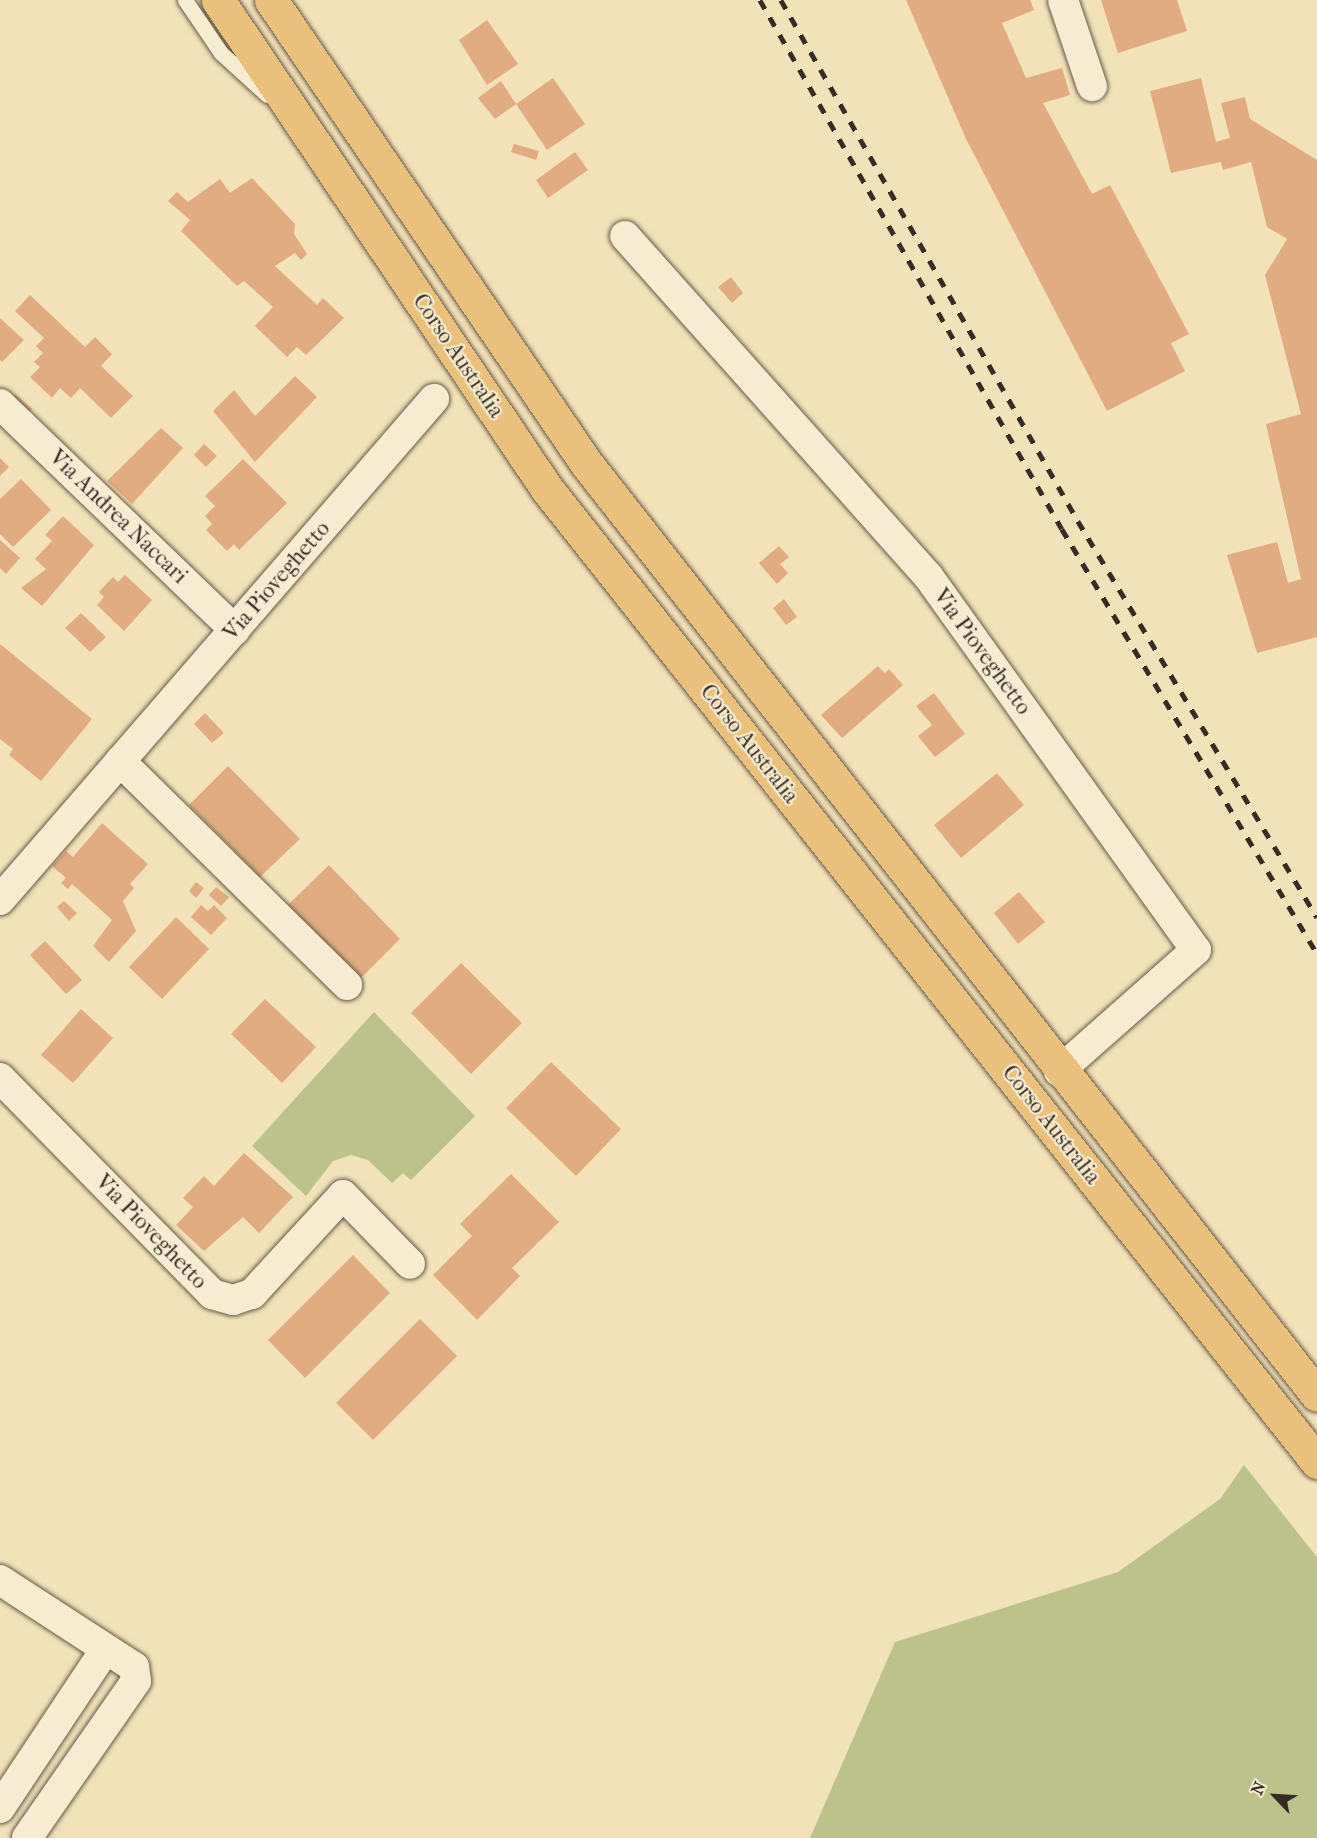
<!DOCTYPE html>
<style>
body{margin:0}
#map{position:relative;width:1317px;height:1838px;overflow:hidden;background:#f2e2b9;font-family:"IM FELL French Canon",serif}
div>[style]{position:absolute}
.green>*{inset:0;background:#bdc28d}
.building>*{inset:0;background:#e1ac82}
.roads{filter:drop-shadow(0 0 2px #665a49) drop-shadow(0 0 2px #665a49)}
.service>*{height:15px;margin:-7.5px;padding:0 7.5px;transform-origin:7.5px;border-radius:7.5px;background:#f7ecd2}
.minor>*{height:30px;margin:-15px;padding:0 15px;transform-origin:15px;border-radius:15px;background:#f7ecd2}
.trunk>*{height:33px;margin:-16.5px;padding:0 16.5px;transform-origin:16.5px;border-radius:16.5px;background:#e9c17c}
.rail>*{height:4.5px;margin-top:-2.25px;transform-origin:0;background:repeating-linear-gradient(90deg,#372c24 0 10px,transparent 0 20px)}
span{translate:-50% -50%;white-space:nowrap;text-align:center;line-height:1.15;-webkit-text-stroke:4.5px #f7ecd2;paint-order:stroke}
.street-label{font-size:22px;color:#372c24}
.north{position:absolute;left:1245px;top:1766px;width:60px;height:60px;-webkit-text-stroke:4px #f7ecd2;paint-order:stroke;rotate:295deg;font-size:16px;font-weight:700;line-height:24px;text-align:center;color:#372c24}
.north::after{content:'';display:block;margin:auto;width:21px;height:27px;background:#372c24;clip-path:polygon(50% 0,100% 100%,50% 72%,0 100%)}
</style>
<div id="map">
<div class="green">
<i style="clip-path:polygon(374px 1012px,475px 1116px,411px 1180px,403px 1173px,392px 1183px,368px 1160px,351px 1155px,333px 1161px,306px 1196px,252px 1146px)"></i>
<i style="clip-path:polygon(1244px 1465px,1317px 1557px,1317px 1838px,810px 1838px,895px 1642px,1118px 1572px,1220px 1499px)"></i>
</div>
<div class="building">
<i style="clip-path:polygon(906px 0,1030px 0,1034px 10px,1002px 23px,1026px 78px,1062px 68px,1070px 95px,1043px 103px,1092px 194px,1110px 185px,1189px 334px,1171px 343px,1185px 371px,1107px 411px,966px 139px)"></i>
<i style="clip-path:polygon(1101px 0,1177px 0,1187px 31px,1118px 53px)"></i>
<i style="clip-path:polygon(487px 20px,518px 64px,487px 85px,459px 40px)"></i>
<i style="clip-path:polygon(553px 78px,585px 124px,547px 150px,516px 104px)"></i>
<i style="clip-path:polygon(1201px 78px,1216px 142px,1230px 138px,1221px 103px,1245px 97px,1250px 119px,1317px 160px,1317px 637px,1257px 653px,1227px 555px,1277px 542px,1288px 583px,1301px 579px,1266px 424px,1301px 414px,1265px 275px,1287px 239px,1267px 227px,1251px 162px,1223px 170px,1221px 162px,1171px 173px,1150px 91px)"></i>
<i style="clip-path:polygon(501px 81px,516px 104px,495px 119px,478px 98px)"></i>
<i style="clip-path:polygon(514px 144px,539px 151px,536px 160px,511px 152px)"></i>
<i style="clip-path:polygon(575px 152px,588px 170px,548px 198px,536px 180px)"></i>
<i style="clip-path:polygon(252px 178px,295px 224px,294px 234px,307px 254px,301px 260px,295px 253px,275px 266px,317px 305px,323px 298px,344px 318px,306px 355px,297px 347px,287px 357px,255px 326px,273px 307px,244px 281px,237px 286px,181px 231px,190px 220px,168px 201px,177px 192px,188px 202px,220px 179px,230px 193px)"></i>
<i style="clip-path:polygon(731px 277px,743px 293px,732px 303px,718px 287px)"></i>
<i style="clip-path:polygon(30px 295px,85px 347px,95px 337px,112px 354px,101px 366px,133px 396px,111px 418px,80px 388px,71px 398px,60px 388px,52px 398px,30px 377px,40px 367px,34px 362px,43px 353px,36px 346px,44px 338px,15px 311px)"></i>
<i style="clip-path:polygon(0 318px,24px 340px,2px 362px,0 360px)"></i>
<i style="clip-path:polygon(295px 376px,317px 397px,255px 462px,213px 411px,234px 390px,255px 416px)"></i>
<i style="clip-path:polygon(15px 394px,32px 409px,25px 416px,9px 401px)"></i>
<i style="clip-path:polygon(161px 428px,183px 448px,132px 504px,107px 481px)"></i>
<i style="clip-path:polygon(204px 444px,217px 456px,206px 467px,194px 455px)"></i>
<i style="clip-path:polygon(0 458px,9px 467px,0 476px)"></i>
<i style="clip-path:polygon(243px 459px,287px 503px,239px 550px,234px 544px,227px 551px,206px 530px,212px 524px,205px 516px,215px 506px,205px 496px)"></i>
<i style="clip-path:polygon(21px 479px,51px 510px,13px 547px,0 534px,0 499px)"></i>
<i style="clip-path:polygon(63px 516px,94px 545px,42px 606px,21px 588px,46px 569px,35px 559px,52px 541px,45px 535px)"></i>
<i style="clip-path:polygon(0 540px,20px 558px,6px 574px,0 568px)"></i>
<i style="clip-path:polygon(779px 546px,789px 557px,780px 564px,788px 573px,777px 584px,759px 563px)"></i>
<i style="clip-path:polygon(125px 575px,152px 600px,124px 631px,97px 605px,104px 597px,99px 592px,113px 577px,118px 582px)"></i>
<i style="clip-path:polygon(784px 599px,797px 617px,786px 625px,773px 608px)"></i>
<i style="clip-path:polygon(81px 613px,106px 637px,90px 652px,65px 628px)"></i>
<i style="clip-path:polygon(0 644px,92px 719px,41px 781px,9px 755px,13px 749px,0 739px)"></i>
<i style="clip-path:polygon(878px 666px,885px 673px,889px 669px,903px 685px,842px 738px,821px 715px)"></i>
<i style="clip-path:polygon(934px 693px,965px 734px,935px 757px,918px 736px,932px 725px,916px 706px)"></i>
<i style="clip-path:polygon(205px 713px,224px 733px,212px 743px,194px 724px)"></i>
<i style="clip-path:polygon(228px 766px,300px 839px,260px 877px,189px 805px)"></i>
<i style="clip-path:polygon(997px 773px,1024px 805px,961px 858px,934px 825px)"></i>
<i style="clip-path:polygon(102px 823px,148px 864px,130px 884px,134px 888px,123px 901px,136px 931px,109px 962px,93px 946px,112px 920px,72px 884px,68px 889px,61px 883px,66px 878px,52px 866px,66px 851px,73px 857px)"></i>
<i style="clip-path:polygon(329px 865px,400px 939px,360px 979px,288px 905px)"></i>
<i style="clip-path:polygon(196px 882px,204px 888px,196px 898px,189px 891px)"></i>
<i style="clip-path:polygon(216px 887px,229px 897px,221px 906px,209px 895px)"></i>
<i style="clip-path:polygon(1019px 892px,1045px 922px,1018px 944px,994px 913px)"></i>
<i style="clip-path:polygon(64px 901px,77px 913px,69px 921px,57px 907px)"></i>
<i style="clip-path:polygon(201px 905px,208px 911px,214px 905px,227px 918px,211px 935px,191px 917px)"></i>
<i style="clip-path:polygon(176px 917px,209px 949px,162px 999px,129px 967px)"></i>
<i style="clip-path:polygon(45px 941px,82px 980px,66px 994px,30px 955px)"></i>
<i style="clip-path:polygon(461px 963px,522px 1023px,471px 1074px,411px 1013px)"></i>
<i style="clip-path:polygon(265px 999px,316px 1047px,282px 1083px,231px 1034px)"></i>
<i style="clip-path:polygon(81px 1009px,113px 1038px,73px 1083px,41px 1055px)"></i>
<i style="clip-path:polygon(551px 1062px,621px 1129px,576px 1176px,506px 1108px)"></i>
<i style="clip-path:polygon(244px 1153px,293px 1197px,259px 1233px,243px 1217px,204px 1251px,176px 1225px,193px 1207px,183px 1198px,204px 1176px,214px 1186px)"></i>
<i style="clip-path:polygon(511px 1174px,559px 1222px,512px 1268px,520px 1276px,477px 1320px,433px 1275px,472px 1236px,460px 1224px)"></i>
<i style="clip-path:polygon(353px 1255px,390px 1293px,305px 1378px,268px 1340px)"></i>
<i style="clip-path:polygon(420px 1319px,457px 1356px,373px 1440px,336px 1403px)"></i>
</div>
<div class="roads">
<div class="service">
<i style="left:185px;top:0;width:64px;rotate:55.8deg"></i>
<i style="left:221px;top:53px;width:62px;rotate:42.4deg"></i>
</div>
<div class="minor">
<i style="left:1063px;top:0;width:91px;rotate:71.4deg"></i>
<i style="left:625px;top:236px;width:455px;rotate:48.3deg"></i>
<i style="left:928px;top:576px;width:460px;rotate:54.4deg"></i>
<i style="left:1196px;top:950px;width:183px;rotate:138.5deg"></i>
<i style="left:0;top:404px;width:326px;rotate:43.9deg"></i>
<i style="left:120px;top:761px;width:319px;rotate:44.6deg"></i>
<i style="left:0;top:900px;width:663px;rotate:-49.1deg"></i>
<i style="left:0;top:1078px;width:303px;rotate:45.5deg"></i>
<i style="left:212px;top:1294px;width:22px;rotate:16deg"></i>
<i style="left:233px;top:1300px;width:20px;rotate:-18deg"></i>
<i style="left:252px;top:1294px;width:134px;rotate:-47.4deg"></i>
<i style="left:343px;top:1195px;width:96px;rotate:45.8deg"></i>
<i style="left:0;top:1580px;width:160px;rotate:33deg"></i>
<i style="left:134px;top:1667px;width:14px;rotate:82deg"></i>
<i style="left:136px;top:1681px;width:191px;rotate:124.8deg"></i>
<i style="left:0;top:1808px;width:190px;rotate:-56.4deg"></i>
</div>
<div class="trunk">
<i style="left:218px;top:0;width:589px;rotate:56.07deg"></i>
<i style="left:547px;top:489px;width:1241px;rotate:51.64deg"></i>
<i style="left:271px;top:0;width:560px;rotate:55.77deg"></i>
<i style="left:586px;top:463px;width:1184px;rotate:51.89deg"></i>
</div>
</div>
<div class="rail">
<i style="left:760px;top:0;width:609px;rotate:60.28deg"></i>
<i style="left:1062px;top:529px;width:496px;rotate:59deg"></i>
<i style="left:781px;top:0;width:600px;rotate:60.31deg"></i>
<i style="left:1078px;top:521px;width:463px;rotate:58.9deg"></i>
</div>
<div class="street-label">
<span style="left:458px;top:356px;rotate:56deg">Corso Australia</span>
<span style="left:118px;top:517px;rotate:44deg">Via Andrea Naccari</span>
<span style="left:277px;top:581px;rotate:-49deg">Via Pioveghetto</span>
<span style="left:982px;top:652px;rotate:54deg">Via Pioveghetto</span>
<span style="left:749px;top:744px;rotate:52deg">Corso Australia</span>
<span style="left:1051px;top:1125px;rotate:52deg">Corso Australia</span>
<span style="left:151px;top:1232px;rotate:46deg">Via Pioveghetto</span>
</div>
<div class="north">N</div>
</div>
